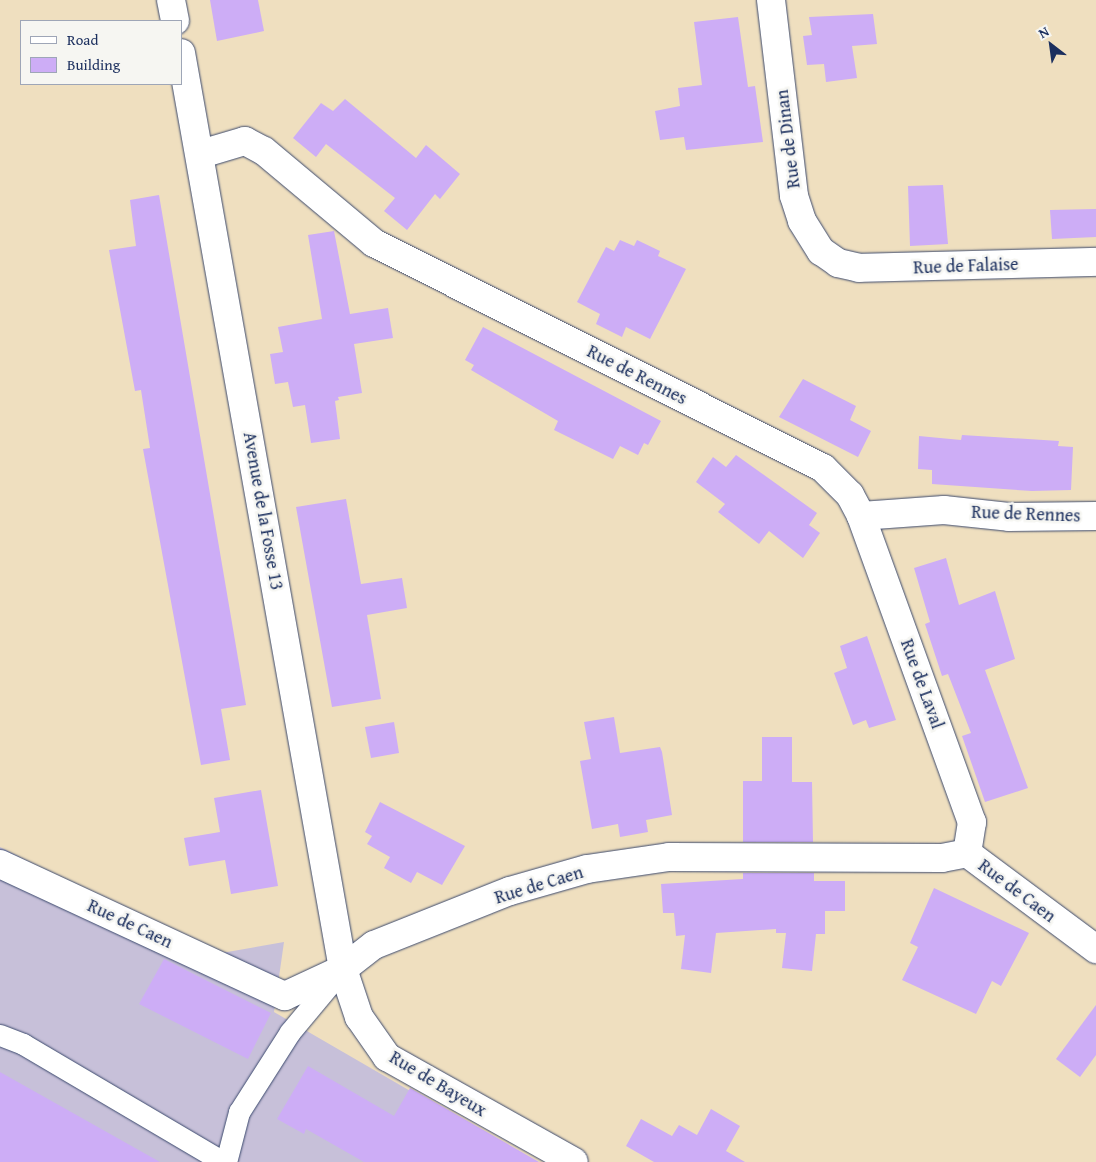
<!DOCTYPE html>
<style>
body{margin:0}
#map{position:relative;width:1096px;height:1162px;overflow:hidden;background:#efdfbf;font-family:"Gentium Book Plus",serif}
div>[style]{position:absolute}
.industrial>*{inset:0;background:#c7c0d9}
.building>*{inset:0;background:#cdadf6}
.roads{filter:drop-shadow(0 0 1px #3b496d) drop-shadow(0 0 1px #3b496d)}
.service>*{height:21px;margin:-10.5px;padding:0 10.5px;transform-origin:10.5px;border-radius:10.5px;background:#fff}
.minor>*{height:28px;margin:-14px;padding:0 14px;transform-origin:14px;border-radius:14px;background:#fff}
span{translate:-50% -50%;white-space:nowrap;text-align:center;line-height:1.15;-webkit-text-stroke:5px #f6f6f2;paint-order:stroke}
.street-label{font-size:18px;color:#1b2f5e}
.legend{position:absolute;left:20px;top:20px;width:162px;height:65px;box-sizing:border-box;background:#f6f6f2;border:1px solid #9ea6b7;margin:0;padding:6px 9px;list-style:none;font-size:15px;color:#1b2f5e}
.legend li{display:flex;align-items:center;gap:10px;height:25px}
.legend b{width:25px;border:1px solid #9ea6b7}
.north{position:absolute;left:1026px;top:20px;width:50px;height:50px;-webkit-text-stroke:4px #f6f6f2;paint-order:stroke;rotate:330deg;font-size:14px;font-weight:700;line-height:20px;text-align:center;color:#1b2f5e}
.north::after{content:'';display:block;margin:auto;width:18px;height:22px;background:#1b2f5e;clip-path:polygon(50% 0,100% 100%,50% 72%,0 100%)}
</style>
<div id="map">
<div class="industrial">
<i style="clip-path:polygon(0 847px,210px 955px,284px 942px,274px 1012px,533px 1162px,0 1162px)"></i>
</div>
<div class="building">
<i style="clip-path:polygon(210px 0,258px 0,264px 31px,217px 41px)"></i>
<i style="clip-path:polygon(873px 14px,877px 44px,852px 46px,857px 78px,826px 82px,824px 64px,807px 65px,803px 36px,812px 35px,809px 17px)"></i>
<i style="clip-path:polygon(738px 17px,748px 87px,755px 86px,763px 142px,686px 150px,684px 137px,660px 140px,655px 111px,680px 106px,678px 88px,702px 85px,694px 22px)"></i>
<i style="clip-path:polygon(345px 99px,416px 158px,426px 145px,460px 174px,440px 199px,435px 194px,407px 230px,384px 211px,395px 198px,326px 144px,316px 157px,293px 138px,321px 103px,333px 111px)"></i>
<i style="clip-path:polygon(943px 185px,948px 244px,910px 246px,908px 186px)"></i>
<i style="clip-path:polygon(159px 195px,246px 705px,221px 709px,230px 760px,201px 765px,143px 449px,150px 448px,141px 390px,135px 391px,109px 250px,136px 246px,130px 200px)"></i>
<i style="clip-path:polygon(1096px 209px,1096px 237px,1052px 239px,1050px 210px)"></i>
<i style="clip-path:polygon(334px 231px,350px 314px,388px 308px,393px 338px,354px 344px,362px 393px,338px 397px,339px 400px,335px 401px,340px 439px,311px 443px,305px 405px,293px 407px,288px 382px,275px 384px,270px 354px,283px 352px,278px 327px,322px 319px,308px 235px)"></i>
<i style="clip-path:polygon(620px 240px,634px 246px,637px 240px,660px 251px,658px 256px,686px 269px,650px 339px,626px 327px,622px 337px,596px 324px,600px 314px,577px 302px,606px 247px,614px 251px)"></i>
<i style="clip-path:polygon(483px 327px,661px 421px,648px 445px,644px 443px,638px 455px,620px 446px,613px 459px,554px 430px,558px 421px,471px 370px,474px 365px,465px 360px)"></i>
<i style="clip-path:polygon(803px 379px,856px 406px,850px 420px,871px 431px,858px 457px,779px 417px)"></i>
<i style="clip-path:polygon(962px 435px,1059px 441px,1058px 446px,1073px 447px,1071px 490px,1032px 491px,932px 484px,932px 470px,918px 469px,919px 436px,961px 440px)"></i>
<i style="clip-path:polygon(736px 455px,817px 513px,809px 525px,820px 533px,803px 558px,769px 531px,759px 544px,718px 512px,725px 504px,696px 482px,713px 457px,726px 467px)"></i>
<i style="clip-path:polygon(346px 499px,361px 584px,402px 578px,407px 608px,367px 615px,381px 699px,332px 707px,296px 507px)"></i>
<i style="clip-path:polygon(946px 558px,959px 605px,995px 591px,1015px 659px,985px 670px,1028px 788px,985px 802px,962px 736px,971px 733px,948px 674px,942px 676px,925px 624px,930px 622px,914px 568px)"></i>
<i style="clip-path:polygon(867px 636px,896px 720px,869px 728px,866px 720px,853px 725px,834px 673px,847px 668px,840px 646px)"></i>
<i style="clip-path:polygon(614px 717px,620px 753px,660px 747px,662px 752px,672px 815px,646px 820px,648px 832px,620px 837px,618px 824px,592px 829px,580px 761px,591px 759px,584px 722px)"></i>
<i style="clip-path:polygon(394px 722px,399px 753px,371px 758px,365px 727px)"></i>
<i style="clip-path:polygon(762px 737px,792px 737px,792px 782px,812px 782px,813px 842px,743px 842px,743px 781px,762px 781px)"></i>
<i style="clip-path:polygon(261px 790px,278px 886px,231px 894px,225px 860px,189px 866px,184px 838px,220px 832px,214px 798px)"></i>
<i style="clip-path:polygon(380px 802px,465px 846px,442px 885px,417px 872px,411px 883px,384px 868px,390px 857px,367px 844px,372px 836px,365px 832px)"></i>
<i style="clip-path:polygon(743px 873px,814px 873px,814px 881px,845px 881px,845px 911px,825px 911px,825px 934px,816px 934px,812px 971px,782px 968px,786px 933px,776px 933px,776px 929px,716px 933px,711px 973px,681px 969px,685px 935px,676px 936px,674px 913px,663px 913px,661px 884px,743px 879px)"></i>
<i style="clip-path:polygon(934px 888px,1029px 933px,1001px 986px,992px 981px,976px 1014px,902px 980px,918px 947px,910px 943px)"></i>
<i style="clip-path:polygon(164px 959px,271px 1013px,248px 1059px,139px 1004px)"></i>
<i style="clip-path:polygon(1096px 1005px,1096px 1055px,1080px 1077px,1056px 1059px)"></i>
<i style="clip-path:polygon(308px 1066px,394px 1116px,410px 1088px,539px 1162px,364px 1162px,306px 1129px,304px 1134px,277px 1119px)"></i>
<i style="clip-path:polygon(0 1072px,160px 1162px,0 1162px)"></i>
<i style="clip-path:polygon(711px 1109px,740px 1126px,726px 1151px,745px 1162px,654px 1162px,626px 1146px,641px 1119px,672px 1136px,679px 1125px,697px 1135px)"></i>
</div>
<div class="roads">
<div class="service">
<i style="left:0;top:1035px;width:25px;rotate:21deg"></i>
<i style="left:23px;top:1044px;width:232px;rotate:30.5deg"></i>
<i style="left:226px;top:1162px;width:52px;rotate:-75.4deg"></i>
<i style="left:239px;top:1112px;width:95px;rotate:-57.5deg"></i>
<i style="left:290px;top:1032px;width:78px;rotate:-50.2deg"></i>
</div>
<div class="minor">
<i style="left:171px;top:0;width:21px;rotate:79deg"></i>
<i style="left:771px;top:0;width:197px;rotate:83.3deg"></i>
<i style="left:794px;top:196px;width:26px;rotate:72deg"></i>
<i style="left:802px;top:221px;width:36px;rotate:58deg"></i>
<i style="left:821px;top:251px;width:21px;rotate:35deg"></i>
<i style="left:838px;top:263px;width:22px;rotate:13deg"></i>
<i style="left:859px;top:268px;width:237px;rotate:-1.5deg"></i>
<i style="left:181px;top:53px;width:930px;rotate:79.97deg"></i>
<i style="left:343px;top:969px;width:51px;rotate:71.6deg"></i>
<i style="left:359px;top:1017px;width:49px;rotate:55deg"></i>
<i style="left:387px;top:1057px;width:214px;rotate:29.3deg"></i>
<i style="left:201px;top:154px;width:46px;rotate:-16.5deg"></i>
<i style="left:245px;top:141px;width:21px;rotate:28deg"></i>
<i style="left:264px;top:151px;width:143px;rotate:39.9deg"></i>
<i style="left:374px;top:243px;width:502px;rotate:26.62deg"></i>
<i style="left:823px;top:468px;width:38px;rotate:45deg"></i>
<i style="left:850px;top:495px;width:24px;rotate:62deg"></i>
<i style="left:861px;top:516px;width:83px;rotate:-4.1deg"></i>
<i style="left:944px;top:510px;width:65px;rotate:6.1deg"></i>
<i style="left:1009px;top:517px;width:87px;rotate:-0.7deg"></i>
<i style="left:861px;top:516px;width:326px;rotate:70.1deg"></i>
<i style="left:972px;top:822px;width:31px;rotate:99deg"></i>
<i style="left:0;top:864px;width:314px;rotate:24.9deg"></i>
<i style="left:285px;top:996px;width:64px;rotate:-25deg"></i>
<i style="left:343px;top:969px;width:39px;rotate:-38deg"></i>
<i style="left:374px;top:945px;width:146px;rotate:-21.7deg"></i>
<i style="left:510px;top:891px;width:80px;rotate:-15.9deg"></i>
<i style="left:587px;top:869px;width:83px;rotate:-8.3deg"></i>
<i style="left:669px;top:857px;width:273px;rotate:0.2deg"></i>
<i style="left:942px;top:858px;width:25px;rotate:-11deg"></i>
<i style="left:967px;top:853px;width:161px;rotate:36.7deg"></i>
</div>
</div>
<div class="street-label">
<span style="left:788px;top:139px;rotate:-97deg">Rue de Dinan</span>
<span style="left:966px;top:266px;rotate:-2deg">Rue de Falaise</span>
<span style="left:637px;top:375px;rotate:27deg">Rue de Rennes</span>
<span style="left:263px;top:511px;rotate:80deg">Avenue de la Fosse 13</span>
<span style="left:1026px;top:514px;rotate:2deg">Rue de Rennes</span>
<span style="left:922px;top:684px;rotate:70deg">Rue de Laval</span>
<span style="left:539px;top:885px;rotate:-17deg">Rue de Caen</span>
<span style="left:1017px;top:891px;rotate:37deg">Rue de Caen</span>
<span style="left:130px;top:924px;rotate:25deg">Rue de Caen</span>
<span style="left:438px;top:1084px;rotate:31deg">Rue de Bayeux</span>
</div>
<ul class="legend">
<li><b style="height:6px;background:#fff"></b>Road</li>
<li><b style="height:14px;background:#cdadf6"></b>Building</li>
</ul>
<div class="north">N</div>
</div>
